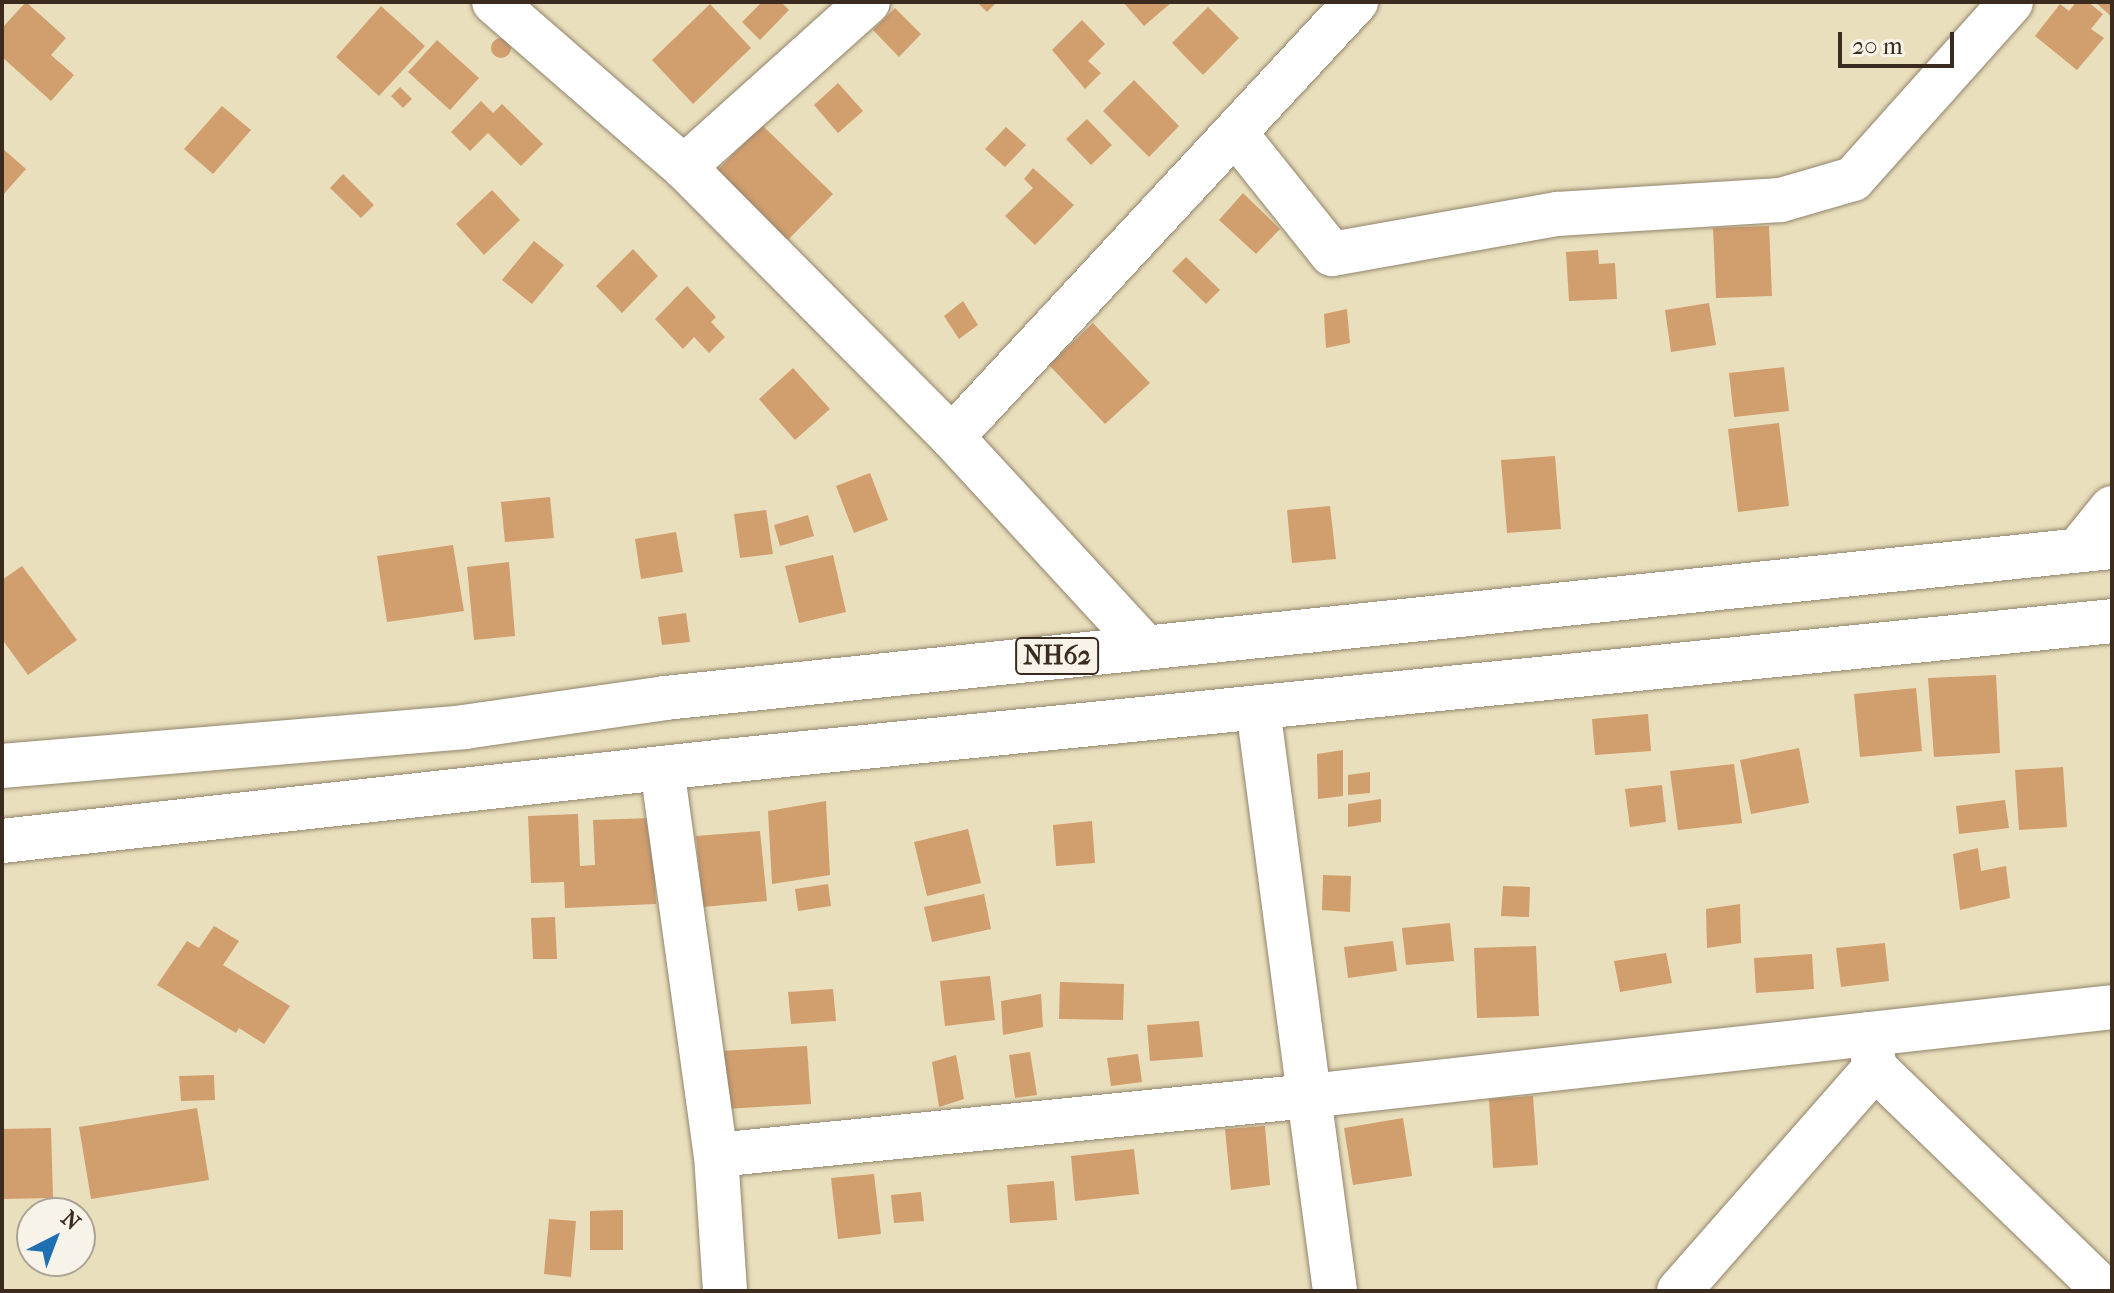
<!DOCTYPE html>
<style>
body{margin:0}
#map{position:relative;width:2114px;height:1293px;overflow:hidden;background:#eadfbc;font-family:"IM FELL French Canon",serif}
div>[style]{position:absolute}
.building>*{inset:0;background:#d19e6e}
.round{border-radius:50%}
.roads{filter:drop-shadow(0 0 2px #92846d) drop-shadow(0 0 2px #92846d)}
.minor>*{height:44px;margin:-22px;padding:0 22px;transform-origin:22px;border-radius:22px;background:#fff}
.major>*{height:44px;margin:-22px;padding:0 22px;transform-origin:22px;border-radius:22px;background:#fff}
span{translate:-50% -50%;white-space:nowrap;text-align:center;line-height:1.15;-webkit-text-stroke:8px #f7f3e8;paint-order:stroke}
.shield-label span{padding:2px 6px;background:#f7f3e8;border:2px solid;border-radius:6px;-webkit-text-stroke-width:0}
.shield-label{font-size:26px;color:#3b2a1e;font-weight:700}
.frame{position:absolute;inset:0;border:4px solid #3b2a1e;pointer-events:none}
.north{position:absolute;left:16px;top:1197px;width:80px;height:80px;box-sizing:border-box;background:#f7f3e8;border:2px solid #aca397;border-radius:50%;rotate:42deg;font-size:22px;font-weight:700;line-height:32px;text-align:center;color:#3b2a1e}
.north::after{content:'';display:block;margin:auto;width:28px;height:36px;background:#1f6fb2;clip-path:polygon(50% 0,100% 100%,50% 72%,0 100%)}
.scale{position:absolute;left:1838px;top:32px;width:116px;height:36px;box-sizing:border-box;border:4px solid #3b2a1e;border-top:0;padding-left:10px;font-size:24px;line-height:28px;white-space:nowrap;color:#3b2a1e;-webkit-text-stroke:6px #f7f3e8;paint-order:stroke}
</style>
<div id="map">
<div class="building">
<i style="clip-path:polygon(26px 2px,66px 38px,51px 55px,74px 75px,51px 101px,2px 57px,2px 28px)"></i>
<i style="clip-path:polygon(762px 2px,781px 2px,789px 10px,760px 40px,742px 22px)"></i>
<i style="clip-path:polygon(977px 2px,997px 2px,987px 12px)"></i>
<i style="clip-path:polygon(1123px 2px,1172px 2px,1144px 26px)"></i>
<i style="clip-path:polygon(2076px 2px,2088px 2px,2103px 14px,2091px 29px,2104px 38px,2077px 70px,2035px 36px,2060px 4px,2069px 11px)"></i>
<i style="clip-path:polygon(2095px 2px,2112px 2px,2112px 17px)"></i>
<i style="clip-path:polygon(710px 4px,751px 48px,693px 104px,652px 60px)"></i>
<i style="clip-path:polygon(381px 6px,425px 46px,379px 96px,336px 57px)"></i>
<i style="clip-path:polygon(1208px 7px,1239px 38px,1203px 75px,1172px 43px)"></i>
<i style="clip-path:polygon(895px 8px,921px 34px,899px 57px,873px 30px)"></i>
<i style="clip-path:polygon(1082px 20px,1105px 44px,1088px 61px,1101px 73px,1085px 89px,1052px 50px)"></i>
<i class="round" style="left:491px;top:38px;width:20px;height:20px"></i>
<i style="clip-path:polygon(437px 40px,479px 78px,450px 110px,408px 72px)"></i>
<i style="clip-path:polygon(1134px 80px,1179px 126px,1149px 157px,1103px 111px)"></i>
<i style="clip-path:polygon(838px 83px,863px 111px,838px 133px,814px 105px)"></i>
<i style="clip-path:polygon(400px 87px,412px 99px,403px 108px,391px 96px)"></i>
<i style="clip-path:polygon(481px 101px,493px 113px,502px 104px,543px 144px,521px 166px,488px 133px,470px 151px,451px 132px)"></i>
<i style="clip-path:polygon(222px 106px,251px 130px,213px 174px,184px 149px)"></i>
<i style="clip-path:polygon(1087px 119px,1112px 145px,1091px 165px,1066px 139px)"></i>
<i style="clip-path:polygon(762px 125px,833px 194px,785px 243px,715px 173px)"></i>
<i style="clip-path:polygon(1006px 127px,1026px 145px,1005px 167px,985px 149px)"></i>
<i style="clip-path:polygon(2px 148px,26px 169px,2px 196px)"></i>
<i style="clip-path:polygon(1033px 168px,1074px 205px,1035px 245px,1005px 216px,1033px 188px,1024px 179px)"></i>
<i style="clip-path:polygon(343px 174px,374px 205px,361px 218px,330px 188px)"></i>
<i style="clip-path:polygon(492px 190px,520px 220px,484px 255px,456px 224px)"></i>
<i style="clip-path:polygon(1243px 193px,1280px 229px,1256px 254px,1219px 220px)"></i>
<i style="clip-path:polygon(1769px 226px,1772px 296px,1716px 298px,1713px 228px)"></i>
<i style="clip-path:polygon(534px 241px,564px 265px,532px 304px,502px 280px)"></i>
<i style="clip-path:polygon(633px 249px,658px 276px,622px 313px,596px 286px)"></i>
<i style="clip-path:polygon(1598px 250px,1599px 264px,1615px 263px,1617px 299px,1569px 301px,1566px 252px)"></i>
<i style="clip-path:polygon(1186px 257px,1220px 290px,1206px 304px,1172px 271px)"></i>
<i style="clip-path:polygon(687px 286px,716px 317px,711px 322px,725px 337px,709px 353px,694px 337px,683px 349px,655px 319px)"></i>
<i style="clip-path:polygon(963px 301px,978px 325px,959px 339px,944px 316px)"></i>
<i style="clip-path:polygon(1709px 303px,1716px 345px,1671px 352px,1665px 310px)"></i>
<i style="clip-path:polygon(1347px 309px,1350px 343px,1326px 348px,1324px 314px)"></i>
<i style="clip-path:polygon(1093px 323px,1150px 383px,1105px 424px,1049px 365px)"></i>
<i style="clip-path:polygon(1784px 367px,1789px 411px,1734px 417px,1729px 373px)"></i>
<i style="clip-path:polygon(793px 368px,830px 409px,795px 440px,759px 399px)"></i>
<i style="clip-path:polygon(1779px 423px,1789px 506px,1738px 512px,1728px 429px)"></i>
<i style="clip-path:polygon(1555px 456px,1561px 529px,1507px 533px,1501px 460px)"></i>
<i style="clip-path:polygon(870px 473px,888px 520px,854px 533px,836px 486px)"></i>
<i style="clip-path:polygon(550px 497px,554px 538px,505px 542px,501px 502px)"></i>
<i style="clip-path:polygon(1330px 506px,1336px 559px,1292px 563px,1287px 510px)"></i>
<i style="clip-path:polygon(766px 510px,773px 554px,740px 558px,734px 514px)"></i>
<i style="clip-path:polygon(808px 515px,814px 536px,780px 546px,774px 525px)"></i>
<i style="clip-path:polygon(676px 532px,683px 572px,641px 579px,635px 539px)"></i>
<i style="clip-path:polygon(453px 545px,464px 611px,387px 622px,377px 556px)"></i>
<i style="clip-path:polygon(833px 555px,846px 612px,799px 623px,785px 566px)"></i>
<i style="clip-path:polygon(509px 562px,515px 636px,474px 640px,467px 567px)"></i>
<i style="clip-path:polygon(22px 566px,77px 640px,28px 675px,2px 639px,2px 580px)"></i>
<i style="clip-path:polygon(686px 613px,690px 642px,662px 645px,658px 617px)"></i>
<i style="clip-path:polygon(1996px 675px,2000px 753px,1934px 757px,1928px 678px)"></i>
<i style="clip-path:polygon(1916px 688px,1922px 751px,1860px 757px,1854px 694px)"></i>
<i style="clip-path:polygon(1648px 714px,1651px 751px,1595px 755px,1592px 719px)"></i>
<i style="clip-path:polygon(1799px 748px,1809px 803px,1751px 814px,1740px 760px)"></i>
<i style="clip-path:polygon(1343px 750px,1343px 796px,1318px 799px,1317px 754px)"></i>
<i style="clip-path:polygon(1734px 764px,1742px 823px,1678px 830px,1670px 771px)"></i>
<i style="clip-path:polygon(2063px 767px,2067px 827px,2019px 830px,2015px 770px)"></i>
<i style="clip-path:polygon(1370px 772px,1370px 793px,1348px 795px,1348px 775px)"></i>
<i style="clip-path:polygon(1662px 785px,1666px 822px,1630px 827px,1625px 789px)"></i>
<i style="clip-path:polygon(1381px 799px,1381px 822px,1348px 827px,1348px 804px)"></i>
<i style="clip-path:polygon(2005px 800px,2009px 828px,1959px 834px,1956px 806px)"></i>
<i style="clip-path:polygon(826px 801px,830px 875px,772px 884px,768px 811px)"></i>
<i style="clip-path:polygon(578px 814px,580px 866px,595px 865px,593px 820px,652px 818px,656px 904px,565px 908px,564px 882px,531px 883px,528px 816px)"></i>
<i style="clip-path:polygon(1092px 821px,1095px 863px,1056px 866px,1053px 825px)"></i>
<i style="clip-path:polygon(968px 829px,981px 883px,927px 896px,914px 842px)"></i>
<i style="clip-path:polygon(760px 831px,767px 901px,703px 907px,696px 836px)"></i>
<i style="clip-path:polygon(1978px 848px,1981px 871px,2006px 866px,2010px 898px,1960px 910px,1953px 854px)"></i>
<i style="clip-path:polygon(1323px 875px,1351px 876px,1350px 912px,1322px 910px)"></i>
<i style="clip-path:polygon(828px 884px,831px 906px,798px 911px,795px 889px)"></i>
<i style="clip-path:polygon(1503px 886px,1530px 887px,1529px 917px,1501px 916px)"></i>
<i style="clip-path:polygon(984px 894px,991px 929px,932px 942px,924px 907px)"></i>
<i style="clip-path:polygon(1740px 904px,1741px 943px,1707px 948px,1706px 909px)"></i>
<i style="clip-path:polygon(555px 917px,557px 959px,533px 959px,531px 918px)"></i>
<i style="clip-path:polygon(1450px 923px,1454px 961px,1406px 965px,1402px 928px)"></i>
<i style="clip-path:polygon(214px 926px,239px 941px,223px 965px,290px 1006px,264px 1044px,239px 1028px,236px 1033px,157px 985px,187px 941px,199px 948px)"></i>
<i style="clip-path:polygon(1393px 941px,1397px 971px,1348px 978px,1344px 947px)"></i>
<i style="clip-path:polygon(1885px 943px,1889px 981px,1841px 987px,1836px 948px)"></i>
<i style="clip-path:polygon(1536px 946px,1539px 1016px,1477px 1018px,1474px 948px)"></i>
<i style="clip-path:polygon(1666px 953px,1672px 983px,1620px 992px,1614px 961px)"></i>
<i style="clip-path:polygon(1812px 954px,1814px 989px,1756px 993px,1754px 958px)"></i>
<i style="clip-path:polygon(990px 976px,995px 1020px,945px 1026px,940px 981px)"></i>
<i style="clip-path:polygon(1060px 982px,1124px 984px,1123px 1020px,1059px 1019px)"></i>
<i style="clip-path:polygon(833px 989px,836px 1021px,791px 1024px,788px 992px)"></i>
<i style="clip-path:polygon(1041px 994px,1043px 1027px,1003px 1035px,1001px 1001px)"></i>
<i style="clip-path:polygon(1199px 1021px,1203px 1057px,1150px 1061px,1147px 1025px)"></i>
<i style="clip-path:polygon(807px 1046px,811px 1104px,724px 1109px,720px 1051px)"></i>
<i style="clip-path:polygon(1030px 1052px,1037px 1095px,1015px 1098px,1009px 1055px)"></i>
<i style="clip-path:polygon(1138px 1054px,1142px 1082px,1111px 1086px,1107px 1058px)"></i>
<i style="clip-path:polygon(956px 1055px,964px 1099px,939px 1107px,932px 1062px)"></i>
<i style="clip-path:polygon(214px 1075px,215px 1100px,181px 1101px,179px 1076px)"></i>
<i style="clip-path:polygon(1533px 1096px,1538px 1165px,1493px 1168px,1489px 1099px)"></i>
<i style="clip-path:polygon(197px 1108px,209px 1180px,91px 1199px,79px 1127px)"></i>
<i style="clip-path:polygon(1403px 1118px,1412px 1176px,1353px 1185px,1344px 1128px)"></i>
<i style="clip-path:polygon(1265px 1126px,1270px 1185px,1231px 1190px,1225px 1129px)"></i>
<i style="clip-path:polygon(51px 1128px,53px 1198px,2px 1199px,2px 1129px)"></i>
<i style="clip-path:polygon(1134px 1149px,1139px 1194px,1075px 1201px,1071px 1156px)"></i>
<i style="clip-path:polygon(874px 1174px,881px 1234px,838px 1239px,831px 1178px)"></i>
<i style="clip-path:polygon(1054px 1181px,1057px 1220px,1010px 1223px,1007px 1185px)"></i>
<i style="clip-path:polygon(921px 1192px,924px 1221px,894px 1223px,891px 1195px)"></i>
<i style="clip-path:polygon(623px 1210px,623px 1250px,590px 1250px,590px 1211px)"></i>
<i style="clip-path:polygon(549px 1219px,576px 1221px,571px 1277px,544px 1274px)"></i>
</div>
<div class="roads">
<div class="minor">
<i style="left:494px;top:2px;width:252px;rotate:41deg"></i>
<i style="left:684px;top:167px;width:380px;rotate:45.2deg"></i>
<i style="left:952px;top:437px;width:285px;rotate:47.4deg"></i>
<i style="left:1235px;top:133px;width:155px;rotate:51.3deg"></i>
<i style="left:1332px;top:254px;width:229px;rotate:-10.1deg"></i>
<i style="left:1557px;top:214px;width:224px;rotate:-3.6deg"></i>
<i style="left:1781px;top:200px;width:75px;rotate:-16.3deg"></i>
<i style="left:1853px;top:179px;width:237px;rotate:-48.2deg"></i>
<i style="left:684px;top:167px;width:247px;rotate:-41.9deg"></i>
<i style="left:952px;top:437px;width:594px;rotate:-47.12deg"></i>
<i style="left:2078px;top:550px;width:54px;rotate:-51deg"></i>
<i style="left:1258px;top:708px;width:391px;rotate:82.5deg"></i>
<i style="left:1309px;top:1096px;width:808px;rotate:-6.32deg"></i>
<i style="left:662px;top:768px;width:391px;rotate:82.1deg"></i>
<i style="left:716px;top:1155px;width:136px;rotate:86.2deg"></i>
<i style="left:1869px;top:1034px;width:35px;rotate:80deg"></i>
<i style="left:1875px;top:1068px;width:320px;rotate:44.1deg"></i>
<i style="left:716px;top:1155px;width:596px;rotate:-5.68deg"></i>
<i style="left:1309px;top:1096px;width:197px;rotate:82.4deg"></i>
<i style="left:1679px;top:1291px;width:297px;rotate:-48.7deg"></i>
</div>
<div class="major">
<i style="left:2px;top:766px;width:464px;rotate:-4.8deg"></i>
<i style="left:464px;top:727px;width:203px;rotate:-8.2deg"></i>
<i style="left:665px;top:698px;width:1455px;rotate:-5.96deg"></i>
<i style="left:2px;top:841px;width:727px;rotate:-6.31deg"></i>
<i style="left:725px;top:761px;width:1394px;rotate:-5.76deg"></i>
</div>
</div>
<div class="shield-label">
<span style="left:1057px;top:656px">NH62</span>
</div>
<div class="frame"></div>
<div class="north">N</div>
<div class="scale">20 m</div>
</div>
